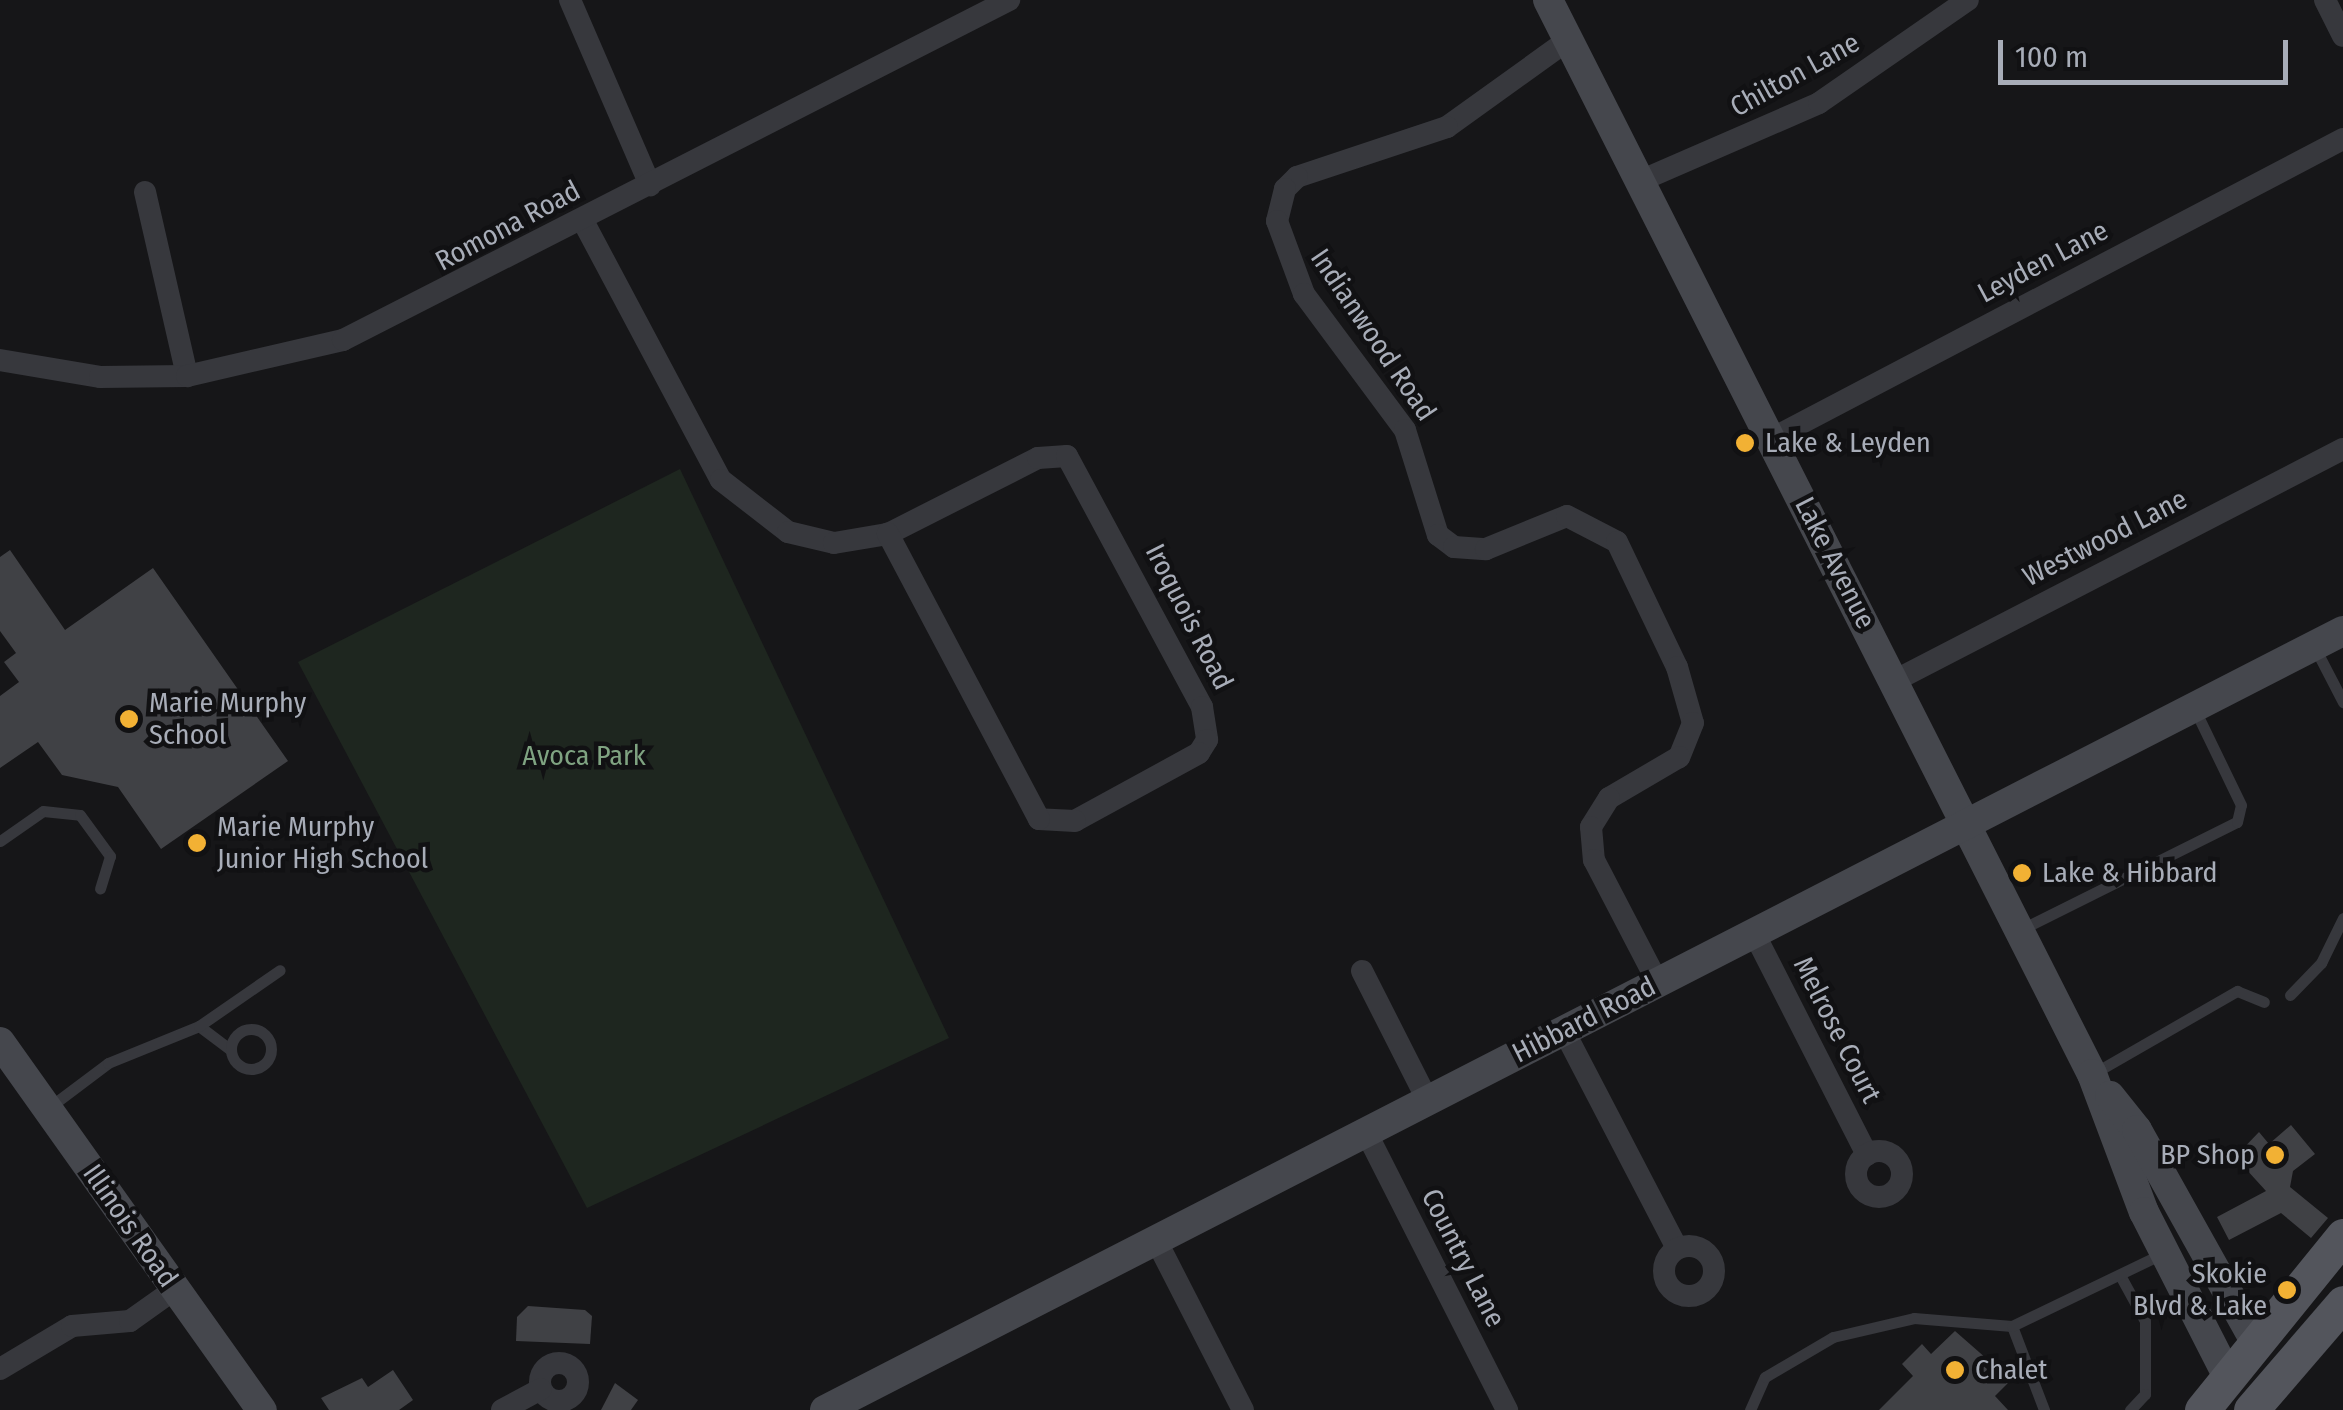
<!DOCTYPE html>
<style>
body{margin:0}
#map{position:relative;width:2343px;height:1410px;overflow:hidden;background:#161618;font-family:"Fira Sans Condensed",sans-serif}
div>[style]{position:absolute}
.green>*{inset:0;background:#1e261f}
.building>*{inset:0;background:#404145}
.lane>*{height:11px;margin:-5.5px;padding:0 5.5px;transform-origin:5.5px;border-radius:5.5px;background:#37383d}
.lane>.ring{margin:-5.5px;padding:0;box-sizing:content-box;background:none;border:11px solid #37383d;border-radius:50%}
.street>*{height:22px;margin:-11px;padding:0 11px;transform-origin:11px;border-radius:11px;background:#37383d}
.street>.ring{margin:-11px;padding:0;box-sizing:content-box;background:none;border:22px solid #37383d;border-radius:50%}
.secondary>*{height:30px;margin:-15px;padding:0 15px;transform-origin:15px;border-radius:15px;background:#45474d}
.primary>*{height:35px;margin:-17.5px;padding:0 17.5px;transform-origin:17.5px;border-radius:17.5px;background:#53555c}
.dots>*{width:28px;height:28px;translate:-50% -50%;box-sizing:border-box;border:5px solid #111113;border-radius:50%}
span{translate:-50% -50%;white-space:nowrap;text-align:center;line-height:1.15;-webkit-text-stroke:9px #111113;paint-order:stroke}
.street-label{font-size:28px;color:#a8adb8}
.poi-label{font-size:28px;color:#a8adb8}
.left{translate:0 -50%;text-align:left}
.right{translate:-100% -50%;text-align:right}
.park-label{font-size:28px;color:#7fa381}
.scale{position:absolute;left:1998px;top:40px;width:290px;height:45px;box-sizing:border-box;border:5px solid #a8adb8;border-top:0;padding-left:12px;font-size:30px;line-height:35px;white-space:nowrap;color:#a8adb8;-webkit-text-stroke:8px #111113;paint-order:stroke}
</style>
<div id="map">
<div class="green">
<i style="clip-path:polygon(680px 469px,949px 1038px,587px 1208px,298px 662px)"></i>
</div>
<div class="building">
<i style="clip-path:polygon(10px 550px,65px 630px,153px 568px,288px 761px,161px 849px,118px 787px,62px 775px,38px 742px,0 768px,0 696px,19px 682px,4px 662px,16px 653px,0 631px,0 557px)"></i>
<i style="clip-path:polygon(2291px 1125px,2315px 1154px,2293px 1171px,2290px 1187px,2328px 1218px,2311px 1238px,2281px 1213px,2229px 1240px,2217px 1217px,2266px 1191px,2235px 1157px,2259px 1132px,2269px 1144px)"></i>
<i style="clip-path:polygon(528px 1306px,585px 1310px,592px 1316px,590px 1344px,516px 1341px,517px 1317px)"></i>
<i style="clip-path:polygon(1955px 1331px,2011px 1380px,1995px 1396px,2008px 1410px,1879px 1410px,1913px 1376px,1902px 1364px,1922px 1344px,1931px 1354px)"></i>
<i style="clip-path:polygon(393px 1370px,413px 1400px,399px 1410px,329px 1410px,321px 1398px,362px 1378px,368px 1387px)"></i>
<i style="clip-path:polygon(615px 1383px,638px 1400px,631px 1410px,601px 1410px)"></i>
</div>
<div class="lane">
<i style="left:2315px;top:648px;width:61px;rotate:62.6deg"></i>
<i style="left:0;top:841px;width:52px;rotate:-34.9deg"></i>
<i style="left:43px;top:811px;width:37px;rotate:6deg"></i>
<i style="left:80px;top:815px;width:51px;rotate:53.8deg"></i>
<i style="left:110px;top:856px;width:34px;rotate:107deg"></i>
<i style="left:2020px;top:930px;width:242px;rotate:-26.5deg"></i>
<i style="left:2237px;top:822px;width:17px;rotate:-77deg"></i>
<i style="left:2241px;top:805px;width:106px;rotate:-115.8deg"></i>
<i style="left:2290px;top:995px;width:45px;rotate:-45.9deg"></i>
<i style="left:2321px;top:963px;width:50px;rotate:-63.9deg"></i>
<i style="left:199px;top:1026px;width:40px;rotate:37deg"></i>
<i class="ring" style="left:231px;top:1029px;width:29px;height:29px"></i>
<i style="left:2096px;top:1072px;width:163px;rotate:-29.9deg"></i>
<i style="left:2237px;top:991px;width:29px;rotate:22deg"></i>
<i style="left:51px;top:1106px;width:71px;rotate:-37deg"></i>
<i style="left:108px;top:1063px;width:98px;rotate:-22.1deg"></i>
<i style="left:199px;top:1026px;width:98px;rotate:-34.7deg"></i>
<i style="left:2121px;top:1277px;width:50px;rotate:61.4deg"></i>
<i style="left:2145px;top:1321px;width:73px;rotate:90deg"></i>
<i style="left:2145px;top:1394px;width:22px;rotate:133deg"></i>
<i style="left:2012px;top:1326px;width:90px;rotate:69.1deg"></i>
<i style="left:1750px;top:1410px;width:36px;rotate:-66deg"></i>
<i style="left:1765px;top:1377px;width:79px;rotate:-30.5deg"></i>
<i style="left:1833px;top:1337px;width:83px;rotate:-13.2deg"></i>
<i style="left:1914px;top:1318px;width:98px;rotate:4.7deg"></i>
<i style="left:2012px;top:1326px;width:169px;rotate:-25.7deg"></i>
</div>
<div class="street">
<i style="left:570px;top:0;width:202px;rotate:66.6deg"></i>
<i style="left:2325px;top:0;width:40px;rotate:63.4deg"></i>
<i style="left:1568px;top:40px;width:149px;rotate:144.3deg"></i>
<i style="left:1447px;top:127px;width:158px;rotate:161.6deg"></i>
<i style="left:1297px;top:177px;width:17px;rotate:135deg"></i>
<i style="left:1285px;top:189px;width:33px;rotate:104deg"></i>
<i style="left:1277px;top:221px;width:78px;rotate:69.7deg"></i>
<i style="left:1304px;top:294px;width:169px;rotate:53.4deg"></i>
<i style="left:1405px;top:430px;width:110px;rotate:72.6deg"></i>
<i style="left:1438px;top:535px;width:20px;rotate:37deg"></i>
<i style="left:1454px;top:547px;width:32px;rotate:4deg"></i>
<i style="left:1486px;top:549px;width:87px;rotate:-22.2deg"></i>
<i style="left:1567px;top:516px;width:56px;rotate:27.5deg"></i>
<i style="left:1617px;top:542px;width:139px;rotate:64.4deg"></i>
<i style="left:1677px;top:667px;width:58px;rotate:74.1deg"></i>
<i style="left:1693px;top:723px;width:37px;rotate:112deg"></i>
<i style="left:1679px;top:757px;width:81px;rotate:149.6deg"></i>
<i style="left:1609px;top:798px;width:34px;rotate:122deg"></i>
<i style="left:1591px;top:827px;width:33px;rotate:85deg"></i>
<i style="left:1594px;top:860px;width:139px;rotate:62.5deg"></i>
<i style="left:1640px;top:181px;width:195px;rotate:-23.5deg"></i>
<i style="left:1819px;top:103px;width:181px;rotate:-34.7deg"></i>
<i style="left:145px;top:192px;width:189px;rotate:77.1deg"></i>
<i style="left:583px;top:221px;width:293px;rotate:62deg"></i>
<i style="left:721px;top:480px;width:85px;rotate:37.8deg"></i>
<i style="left:788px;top:532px;width:47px;rotate:13.4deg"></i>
<i style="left:834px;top:543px;width:55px;rotate:-9.5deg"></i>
<i style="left:888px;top:534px;width:168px;rotate:-26.9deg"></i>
<i style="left:1038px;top:458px;width:29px;rotate:-4deg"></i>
<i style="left:1067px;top:456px;width:285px;rotate:61.7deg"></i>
<i style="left:1202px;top:707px;width:33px;rotate:81deg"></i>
<i style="left:1207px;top:740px;width:15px;rotate:122deg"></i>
<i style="left:1199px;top:753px;width:141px;rotate:151.3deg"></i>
<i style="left:1075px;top:821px;width:36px;rotate:-177deg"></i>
<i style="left:1039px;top:819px;width:323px;rotate:-117.9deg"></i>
<i style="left:0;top:360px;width:101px;rotate:9.6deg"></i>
<i style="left:100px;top:377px;width:87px;rotate:-0.7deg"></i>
<i style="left:187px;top:376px;width:160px;rotate:-13deg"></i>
<i style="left:343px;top:340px;width:748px;rotate:-27.04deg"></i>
<i style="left:1771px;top:439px;width:646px;rotate:-27.68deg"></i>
<i style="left:1894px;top:681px;width:505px;rotate:-27.33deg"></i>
<i style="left:1754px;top:933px;width:249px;rotate:63deg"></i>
<i style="left:1362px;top:971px;width:146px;rotate:63.1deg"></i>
<i style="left:1564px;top:1031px;width:245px;rotate:62.5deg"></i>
<i style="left:1366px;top:1132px;width:312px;rotate:63.1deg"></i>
<i class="ring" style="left:1856px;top:1151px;width:24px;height:24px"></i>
<i style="left:1156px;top:1240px;width:191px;rotate:62.9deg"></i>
<i class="ring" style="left:1664px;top:1246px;width:28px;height:28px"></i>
<i class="ring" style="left:540px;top:1363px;width:16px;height:16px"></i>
<i style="left:0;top:1369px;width:84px;rotate:-30.8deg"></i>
<i style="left:72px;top:1326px;width:58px;rotate:-4.9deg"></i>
<i style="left:130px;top:1321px;width:55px;rotate:-35.4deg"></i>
<i style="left:502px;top:1410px;width:44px;rotate:-28.3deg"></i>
</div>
<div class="secondary">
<i style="left:1548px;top:0;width:1204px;rotate:63.14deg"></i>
<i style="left:2092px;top:1074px;width:147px;rotate:69.4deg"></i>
<i style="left:2144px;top:1212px;width:185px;rotate:63deg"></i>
<i style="left:0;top:1042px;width:452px;rotate:54.6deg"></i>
<i style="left:2110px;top:1096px;width:43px;rotate:51.5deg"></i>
<i style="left:2137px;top:1130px;width:244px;rotate:60.8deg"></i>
<i style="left:825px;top:1410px;width:1706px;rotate:-27.17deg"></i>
</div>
<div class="primary">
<i style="left:2202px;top:1410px;width:224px;rotate:-51deg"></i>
<i style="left:2251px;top:1410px;width:141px;rotate:-49.3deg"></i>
</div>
<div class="dots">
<i style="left:1745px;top:443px;background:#f2b134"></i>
<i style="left:129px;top:719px;background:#f2b134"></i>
<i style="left:197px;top:843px;background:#f2b134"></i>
<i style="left:2022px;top:873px;background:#f2b134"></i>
<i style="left:2275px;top:1155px;background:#f2b134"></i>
<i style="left:2287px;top:1290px;background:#f2b134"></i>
<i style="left:1955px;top:1370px;background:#f2b134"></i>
</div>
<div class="street-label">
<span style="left:1795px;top:75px;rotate:-29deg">Chilton Lane</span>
<span style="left:508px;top:226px;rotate:-28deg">Romona Road</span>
<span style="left:2043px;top:262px;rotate:-28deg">Leyden Lane</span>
<span style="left:1373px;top:335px;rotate:56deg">Indianwood Road</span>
<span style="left:2105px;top:538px;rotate:-27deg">Westwood Lane</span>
<span style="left:1835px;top:563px;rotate:63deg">Lake Avenue</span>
<span style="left:1189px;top:617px;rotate:63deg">Iroquois Road</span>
<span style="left:1584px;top:1020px;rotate:-27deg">Hibbard Road</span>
<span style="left:1837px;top:1030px;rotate:63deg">Melrose Court</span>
<span style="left:130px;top:1226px;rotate:55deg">Illinois Road</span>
<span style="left:1463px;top:1258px;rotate:63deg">Country Lane</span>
</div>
<div class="poi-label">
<span class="left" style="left:1765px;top:443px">Lake &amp; Leyden</span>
<span class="left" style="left:149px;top:719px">Marie Murphy<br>School</span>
<span class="left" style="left:217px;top:843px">Marie Murphy<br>Junior High School</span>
<span class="left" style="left:2042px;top:873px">Lake &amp; Hibbard</span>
<span class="right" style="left:2255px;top:1155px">BP Shop</span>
<span class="right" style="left:2267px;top:1290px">Skokie<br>Blvd &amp; Lake</span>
<span class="left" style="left:1975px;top:1370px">Chalet</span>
</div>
<div class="park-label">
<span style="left:584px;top:756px">Avoca Park</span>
</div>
<div class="scale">100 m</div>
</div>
